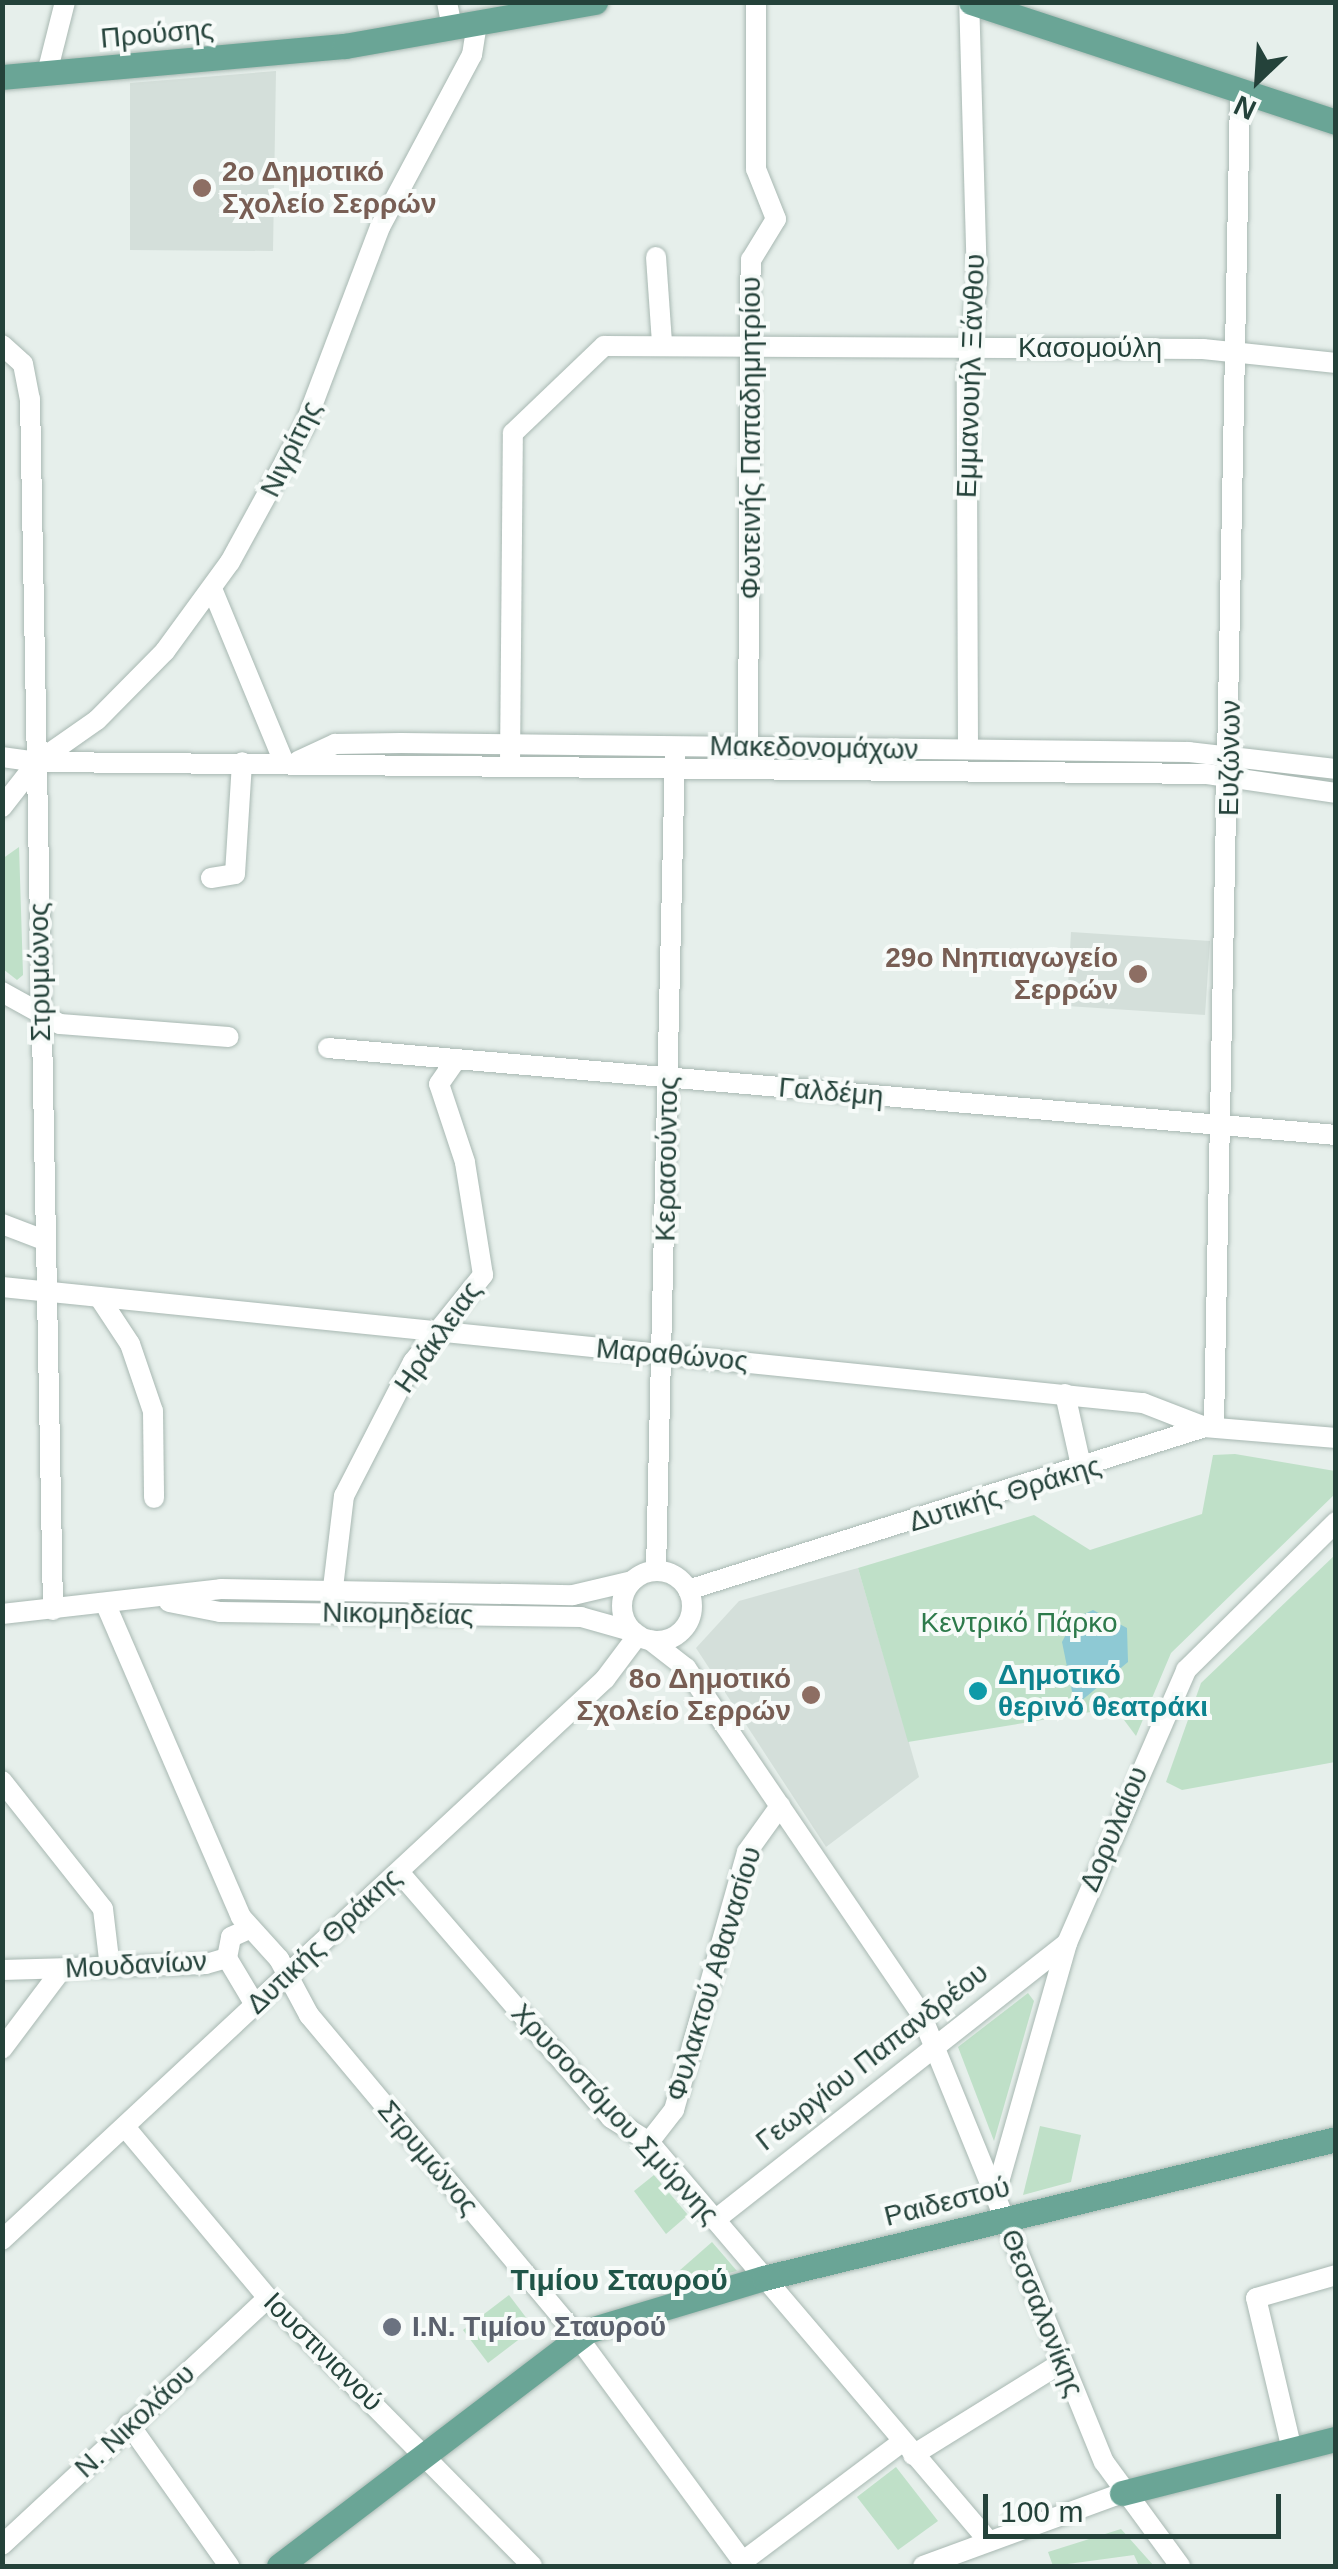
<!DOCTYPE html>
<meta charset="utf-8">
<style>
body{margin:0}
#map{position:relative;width:1338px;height:2569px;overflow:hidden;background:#e6efeb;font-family:Helvetica,sans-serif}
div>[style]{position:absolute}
.built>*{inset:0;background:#d4dfda}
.green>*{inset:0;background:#bfe0c8}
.water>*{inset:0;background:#8ec9d4}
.roads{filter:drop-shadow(0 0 2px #a8b8b2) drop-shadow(0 0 2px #a8b8b2)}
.minor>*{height:20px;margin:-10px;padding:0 10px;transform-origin:10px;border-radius:10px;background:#fff}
.minor>.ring{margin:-10px;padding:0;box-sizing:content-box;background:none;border:20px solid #fff;border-radius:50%}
.major>*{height:25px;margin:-12.5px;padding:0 12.5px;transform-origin:12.5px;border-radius:12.5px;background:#6aa596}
.dots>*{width:28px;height:28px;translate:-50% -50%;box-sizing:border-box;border:5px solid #f7fbf9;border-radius:50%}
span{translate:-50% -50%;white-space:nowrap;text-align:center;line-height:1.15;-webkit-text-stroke:8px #f7fbf9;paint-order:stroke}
.street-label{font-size:28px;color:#24423a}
.education-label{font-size:28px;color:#785e54;font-weight:700}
.left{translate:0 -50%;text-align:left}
.right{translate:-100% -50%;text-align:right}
.park-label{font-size:28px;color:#2d7a4b}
.culture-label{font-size:28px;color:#0d838f;font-weight:700}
.worship-label{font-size:28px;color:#5b616d;font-weight:700}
.neighbourhood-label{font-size:30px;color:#1f5548;font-weight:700}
.frame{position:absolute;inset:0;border:5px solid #24423a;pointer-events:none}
.north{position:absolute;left:1208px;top:30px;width:100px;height:100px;-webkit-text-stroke:8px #f7fbf9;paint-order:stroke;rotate:205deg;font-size:28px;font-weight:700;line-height:40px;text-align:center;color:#24423a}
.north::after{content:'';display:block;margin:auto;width:35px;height:45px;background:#24423a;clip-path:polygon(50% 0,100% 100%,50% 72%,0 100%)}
.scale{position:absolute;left:983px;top:2494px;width:298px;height:45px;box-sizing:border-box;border:5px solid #24423a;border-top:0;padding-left:12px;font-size:30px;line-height:35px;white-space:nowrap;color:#24423a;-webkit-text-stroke:8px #f7fbf9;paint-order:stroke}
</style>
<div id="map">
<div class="built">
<i style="clip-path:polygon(276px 71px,273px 251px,130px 250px,130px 83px)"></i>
<i style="clip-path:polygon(1071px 932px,1210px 941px,1205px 1015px,1067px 1006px)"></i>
<i style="clip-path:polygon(858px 1568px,919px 1777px,826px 1847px,696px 1648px,739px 1601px)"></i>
</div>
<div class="green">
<i style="clip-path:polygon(19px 847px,23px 975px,17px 980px,3px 969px,2px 859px)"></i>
<i style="clip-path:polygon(1235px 1454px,1335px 1471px,1335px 1494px,1171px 1653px,1136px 1736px,1115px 1708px,908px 1742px,858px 1568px,1034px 1515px,1090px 1550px,1202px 1514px,1213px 1455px)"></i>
<i style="clip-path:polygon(1335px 1555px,1335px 1762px,1182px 1790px,1166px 1782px,1201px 1683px)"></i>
<i style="clip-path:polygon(1028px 1993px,1034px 2001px,994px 2141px,958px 2047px)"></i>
<i style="clip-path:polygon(1040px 2126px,1081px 2135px,1071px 2182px,1023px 2195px)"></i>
<i style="clip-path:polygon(654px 2175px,688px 2215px,666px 2234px,634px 2191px)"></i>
<i style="clip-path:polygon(712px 2242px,737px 2271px,664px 2288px,663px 2285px)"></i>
<i style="clip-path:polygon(509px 2295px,534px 2328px,488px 2363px,463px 2330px)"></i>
<i style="clip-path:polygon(896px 2467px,938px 2521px,898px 2550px,857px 2497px)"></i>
<i style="clip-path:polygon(1121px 2529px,1154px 2566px,1139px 2566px,1134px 2555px,1053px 2566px,1048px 2552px)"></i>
</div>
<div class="water">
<i style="clip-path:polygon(1093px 1610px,1127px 1628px,1128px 1662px,1075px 1706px,1062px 1642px,1074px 1619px)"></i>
</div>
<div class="roads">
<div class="minor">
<i style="left:447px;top:2px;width:26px;rotate:79deg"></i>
<i style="left:47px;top:73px;width:73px;rotate:-75.8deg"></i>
<i style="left:656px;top:257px;width:85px;rotate:86deg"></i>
<i style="left:2px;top:345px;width:28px;rotate:42deg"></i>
<i style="left:23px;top:364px;width:36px;rotate:79deg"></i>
<i style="left:30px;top:399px;width:1211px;rotate:88.91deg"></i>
<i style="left:213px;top:591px;width:185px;rotate:67.5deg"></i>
<i style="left:968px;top:749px;width:370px;rotate:-90.2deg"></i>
<i style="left:967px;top:379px;width:98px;rotate:-84.1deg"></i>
<i style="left:977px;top:282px;width:280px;rotate:-91.6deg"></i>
<i style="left:2px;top:757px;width:35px;rotate:8deg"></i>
<i style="left:748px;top:758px;width:498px;rotate:-89.7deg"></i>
<i style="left:751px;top:260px;width:48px;rotate:-58.6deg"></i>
<i style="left:776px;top:219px;width:54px;rotate:-111.8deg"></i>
<i style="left:756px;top:169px;width:167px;rotate:-90deg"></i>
<i style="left:298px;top:761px;width:41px;rotate:-24.7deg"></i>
<i style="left:335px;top:744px;width:66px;rotate:-0.9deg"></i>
<i style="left:401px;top:743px;width:788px;rotate:0.65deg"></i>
<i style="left:1189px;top:752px;width:148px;rotate:6.6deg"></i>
<i style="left:45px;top:762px;width:1162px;rotate:0.59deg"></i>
<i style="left:1207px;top:774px;width:130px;rotate:8.4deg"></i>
<i style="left:510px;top:763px;width:330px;rotate:-89.5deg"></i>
<i style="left:513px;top:433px;width:126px;rotate:-43.7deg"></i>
<i style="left:604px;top:346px;width:599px;rotate:0.29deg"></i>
<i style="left:1203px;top:349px;width:134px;rotate:6deg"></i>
<i style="left:2px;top:807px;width:57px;rotate:-52.1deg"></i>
<i style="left:37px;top:762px;width:73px;rotate:-35deg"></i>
<i style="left:97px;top:720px;width:97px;rotate:-45.4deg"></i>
<i style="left:165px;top:651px;width:110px;rotate:-53.9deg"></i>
<i style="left:230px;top:562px;width:154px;rotate:-61.3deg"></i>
<i style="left:304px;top:427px;width:214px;rotate:-69.2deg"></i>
<i style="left:380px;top:227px;width:195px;rotate:-61.9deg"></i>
<i style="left:472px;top:55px;width:32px;rotate:-81deg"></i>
<i style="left:211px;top:878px;width:24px;rotate:-9deg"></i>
<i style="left:235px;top:874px;width:112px;rotate:-86.4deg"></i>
<i style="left:2px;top:992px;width:66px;rotate:28.9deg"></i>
<i style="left:60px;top:1024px;width:169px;rotate:4.4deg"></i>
<i style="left:328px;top:1048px;width:1012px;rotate:4.93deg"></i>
<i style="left:2px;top:1224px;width:45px;rotate:20.9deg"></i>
<i style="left:2px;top:1287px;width:1147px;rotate:5.81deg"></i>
<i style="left:1143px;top:1403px;width:66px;rotate:21.2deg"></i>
<i style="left:99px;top:1297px;width:56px;rotate:56.6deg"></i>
<i style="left:130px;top:1344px;width:71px;rotate:71.1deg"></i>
<i style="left:153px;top:1411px;width:87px;rotate:89.3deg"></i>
<i style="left:1065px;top:1394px;width:78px;rotate:77.4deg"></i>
<i style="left:1214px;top:1425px;width:1334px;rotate:-88.88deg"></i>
<i class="ring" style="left:622px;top:1571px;width:50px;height:50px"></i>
<i style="left:656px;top:1571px;width:818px;rotate:-88.67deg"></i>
<i style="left:688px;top:1590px;width:542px;rotate:-17.5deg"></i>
<i style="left:1205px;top:1427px;width:131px;rotate:4.8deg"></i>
<i style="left:169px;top:1602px;width:52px;rotate:11.1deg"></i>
<i style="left:220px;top:1612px;width:361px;rotate:0.8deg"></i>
<i style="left:581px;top:1617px;width:55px;rotate:15.8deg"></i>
<i style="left:106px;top:1605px;width:340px;rotate:66.6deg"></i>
<i style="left:241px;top:1917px;width:57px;rotate:47.9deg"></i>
<i style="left:279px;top:1959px;width:64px;rotate:61.8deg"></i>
<i style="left:309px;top:2015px;width:418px;rotate:50.1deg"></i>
<i style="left:577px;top:2336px;width:285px;rotate:53.7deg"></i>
<i style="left:330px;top:1613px;width:118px;rotate:-83.2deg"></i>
<i style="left:344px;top:1496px;width:151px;rotate:-62.8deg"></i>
<i style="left:413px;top:1362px;width:112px;rotate:-51.2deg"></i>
<i style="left:483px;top:1275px;width:114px;rotate:-99.1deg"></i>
<i style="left:465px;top:1162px;width:82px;rotate:-108.4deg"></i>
<i style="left:439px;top:1084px;width:29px;rotate:-55deg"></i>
<i style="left:2px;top:1614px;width:220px;rotate:-6.5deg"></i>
<i style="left:221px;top:1589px;width:352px;rotate:1deg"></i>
<i style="left:573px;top:1595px;width:61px;rotate:-13.3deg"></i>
<i style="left:650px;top:1640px;width:46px;rotate:37.9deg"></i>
<i style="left:686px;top:1668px;width:418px;rotate:55.8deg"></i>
<i style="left:921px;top:2014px;width:484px;rotate:67.8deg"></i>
<i style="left:1104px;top:2462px;width:129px;rotate:53.8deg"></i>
<i style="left:2px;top:1781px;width:163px;rotate:51.7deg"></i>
<i style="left:103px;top:1909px;width:59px;rotate:83.2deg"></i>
<i style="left:399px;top:1872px;width:325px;rotate:49.2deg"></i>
<i style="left:611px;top:2118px;width:45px;rotate:32.3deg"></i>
<i style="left:649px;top:2142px;width:521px;rotate:49.59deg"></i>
<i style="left:227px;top:1958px;width:55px;rotate:59.2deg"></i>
<i style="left:2px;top:1970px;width:204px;rotate:-1.7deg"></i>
<i style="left:206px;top:1964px;width:22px;rotate:-16deg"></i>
<i style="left:227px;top:1958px;width:21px;rotate:-79deg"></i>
<i style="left:231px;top:1937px;width:20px;rotate:-24deg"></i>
<i style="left:2px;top:2049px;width:100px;rotate:-53.1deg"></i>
<i style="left:125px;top:2127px;width:223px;rotate:50.1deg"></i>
<i style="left:268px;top:2298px;width:376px;rotate:45.4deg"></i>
<i style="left:649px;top:2142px;width:41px;rotate:-52deg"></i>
<i style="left:674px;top:2110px;width:268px;rotate:-74.2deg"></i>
<i style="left:747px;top:1852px;width:57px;rotate:-54.3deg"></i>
<i style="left:995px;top:2196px;width:263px;rotate:-74.1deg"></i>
<i style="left:1067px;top:1943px;width:298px;rotate:-66.4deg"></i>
<i style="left:1186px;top:1670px;width:211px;rotate:-44.6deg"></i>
<i style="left:715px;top:2220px;width:448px;rotate:-38.2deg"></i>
<i style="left:2px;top:2240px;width:824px;rotate:-42.93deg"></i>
<i style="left:605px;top:1679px;width:55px;rotate:-53.1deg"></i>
<i style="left:129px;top:2424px;width:174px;rotate:54.8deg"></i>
<i style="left:1292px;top:2450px;width:156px;rotate:-103.3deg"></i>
<i style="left:1256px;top:2298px;width:83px;rotate:-16deg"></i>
<i style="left:913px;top:2455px;width:173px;rotate:-31.8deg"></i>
<i style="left:2px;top:2545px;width:363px;rotate:-42.9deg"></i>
<i style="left:742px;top:2562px;width:200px;rotate:-36.9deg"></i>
<i style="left:923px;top:2566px;width:212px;rotate:-20.1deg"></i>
</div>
<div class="major">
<i style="left:971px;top:2px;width:384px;rotate:18.2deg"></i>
<i style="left:2px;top:77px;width:344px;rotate:-5.2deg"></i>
<i style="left:345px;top:46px;width:254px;rotate:-10deg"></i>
<i style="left:1122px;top:2493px;width:221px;rotate:-14.2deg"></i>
<i style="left:279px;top:2566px;width:387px;rotate:-37.3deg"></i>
<i style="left:587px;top:2331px;width:185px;rotate:-16.7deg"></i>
<i style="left:764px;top:2278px;width:589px;rotate:-13.66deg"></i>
</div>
</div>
<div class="dots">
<i style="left:202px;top:188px;background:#8d6e63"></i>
<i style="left:1138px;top:974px;background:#8d6e63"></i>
<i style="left:978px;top:1691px;background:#0f9aa8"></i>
<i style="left:811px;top:1695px;background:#8d6e63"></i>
<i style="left:392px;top:2327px;background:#6b7280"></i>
</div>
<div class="street-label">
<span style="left:157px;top:34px;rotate:-5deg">Προύσης</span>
<span style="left:1090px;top:348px">Κασομούλη</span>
<span style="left:971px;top:376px;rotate:-88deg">Εμμανουήλ Ξάνθου</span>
<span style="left:751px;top:438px;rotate:-90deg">Φωτεινής Παπαδημητρίου</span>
<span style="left:291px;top:449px;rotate:-64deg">Νιγρίτης</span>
<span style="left:814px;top:748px;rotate:1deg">Μακεδονομάχων</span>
<span style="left:1230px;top:758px;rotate:-89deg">Ευζώνων</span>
<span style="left:40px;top:972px;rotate:-91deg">Στρυμώνος</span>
<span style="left:831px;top:1092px;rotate:5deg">Γαλδέμη</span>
<span style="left:667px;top:1159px;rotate:-89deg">Κερασούντος</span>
<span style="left:438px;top:1337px;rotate:-55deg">Ηράκλειας</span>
<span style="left:672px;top:1355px;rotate:5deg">Μαραθώνος</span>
<span style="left:1005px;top:1494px;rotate:-17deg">Δυτικής Θράκης</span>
<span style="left:398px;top:1614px;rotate:1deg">Νικομηδείας</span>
<span style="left:1114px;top:1829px;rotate:-67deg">Δορυλαίου</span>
<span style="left:324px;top:1941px;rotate:-43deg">Δυτικής Θράκης</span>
<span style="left:136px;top:1965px;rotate:-3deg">Μουδανίων</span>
<span style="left:714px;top:1974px;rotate:-73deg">Φυλακτού Αθανασίου</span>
<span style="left:872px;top:2057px;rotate:-38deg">Γεωργίου Παπανδρέου</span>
<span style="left:615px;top:2114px;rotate:47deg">Χρυσοστόμου Σμύρνης</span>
<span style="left:428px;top:2158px;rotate:50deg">Στρυμώνος</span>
<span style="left:947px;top:2202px;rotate:-14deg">Ραιδεστού</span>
<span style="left:1042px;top:2313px;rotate:68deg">Θεσσαλονίκης</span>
<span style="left:323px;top:2352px;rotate:45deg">Ιουστινιανού</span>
<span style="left:135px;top:2421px;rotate:-43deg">Ν. Νικολάου</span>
</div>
<div class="education-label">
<span class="left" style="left:222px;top:188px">2ο Δημοτικό<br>Σχολείο Σερρών</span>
<span class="right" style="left:1118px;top:974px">29ο Νηπιαγωγείο<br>Σερρών</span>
<span class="right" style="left:791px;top:1695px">8ο Δημοτικό<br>Σχολείο Σερρών</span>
</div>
<div class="park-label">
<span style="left:1019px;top:1623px">Κεντρικό Πάρκο</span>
</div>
<div class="culture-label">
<span class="left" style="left:998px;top:1691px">Δημοτικό<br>θερινό θεατράκι</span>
</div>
<div class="worship-label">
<span class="left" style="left:412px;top:2327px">Ι.Ν. Τιμίου Σταυρού</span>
</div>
<div class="neighbourhood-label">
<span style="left:619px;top:2280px">Τιμίου Σταυρού</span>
</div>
<div class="frame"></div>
<div class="north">N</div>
<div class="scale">100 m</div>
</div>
